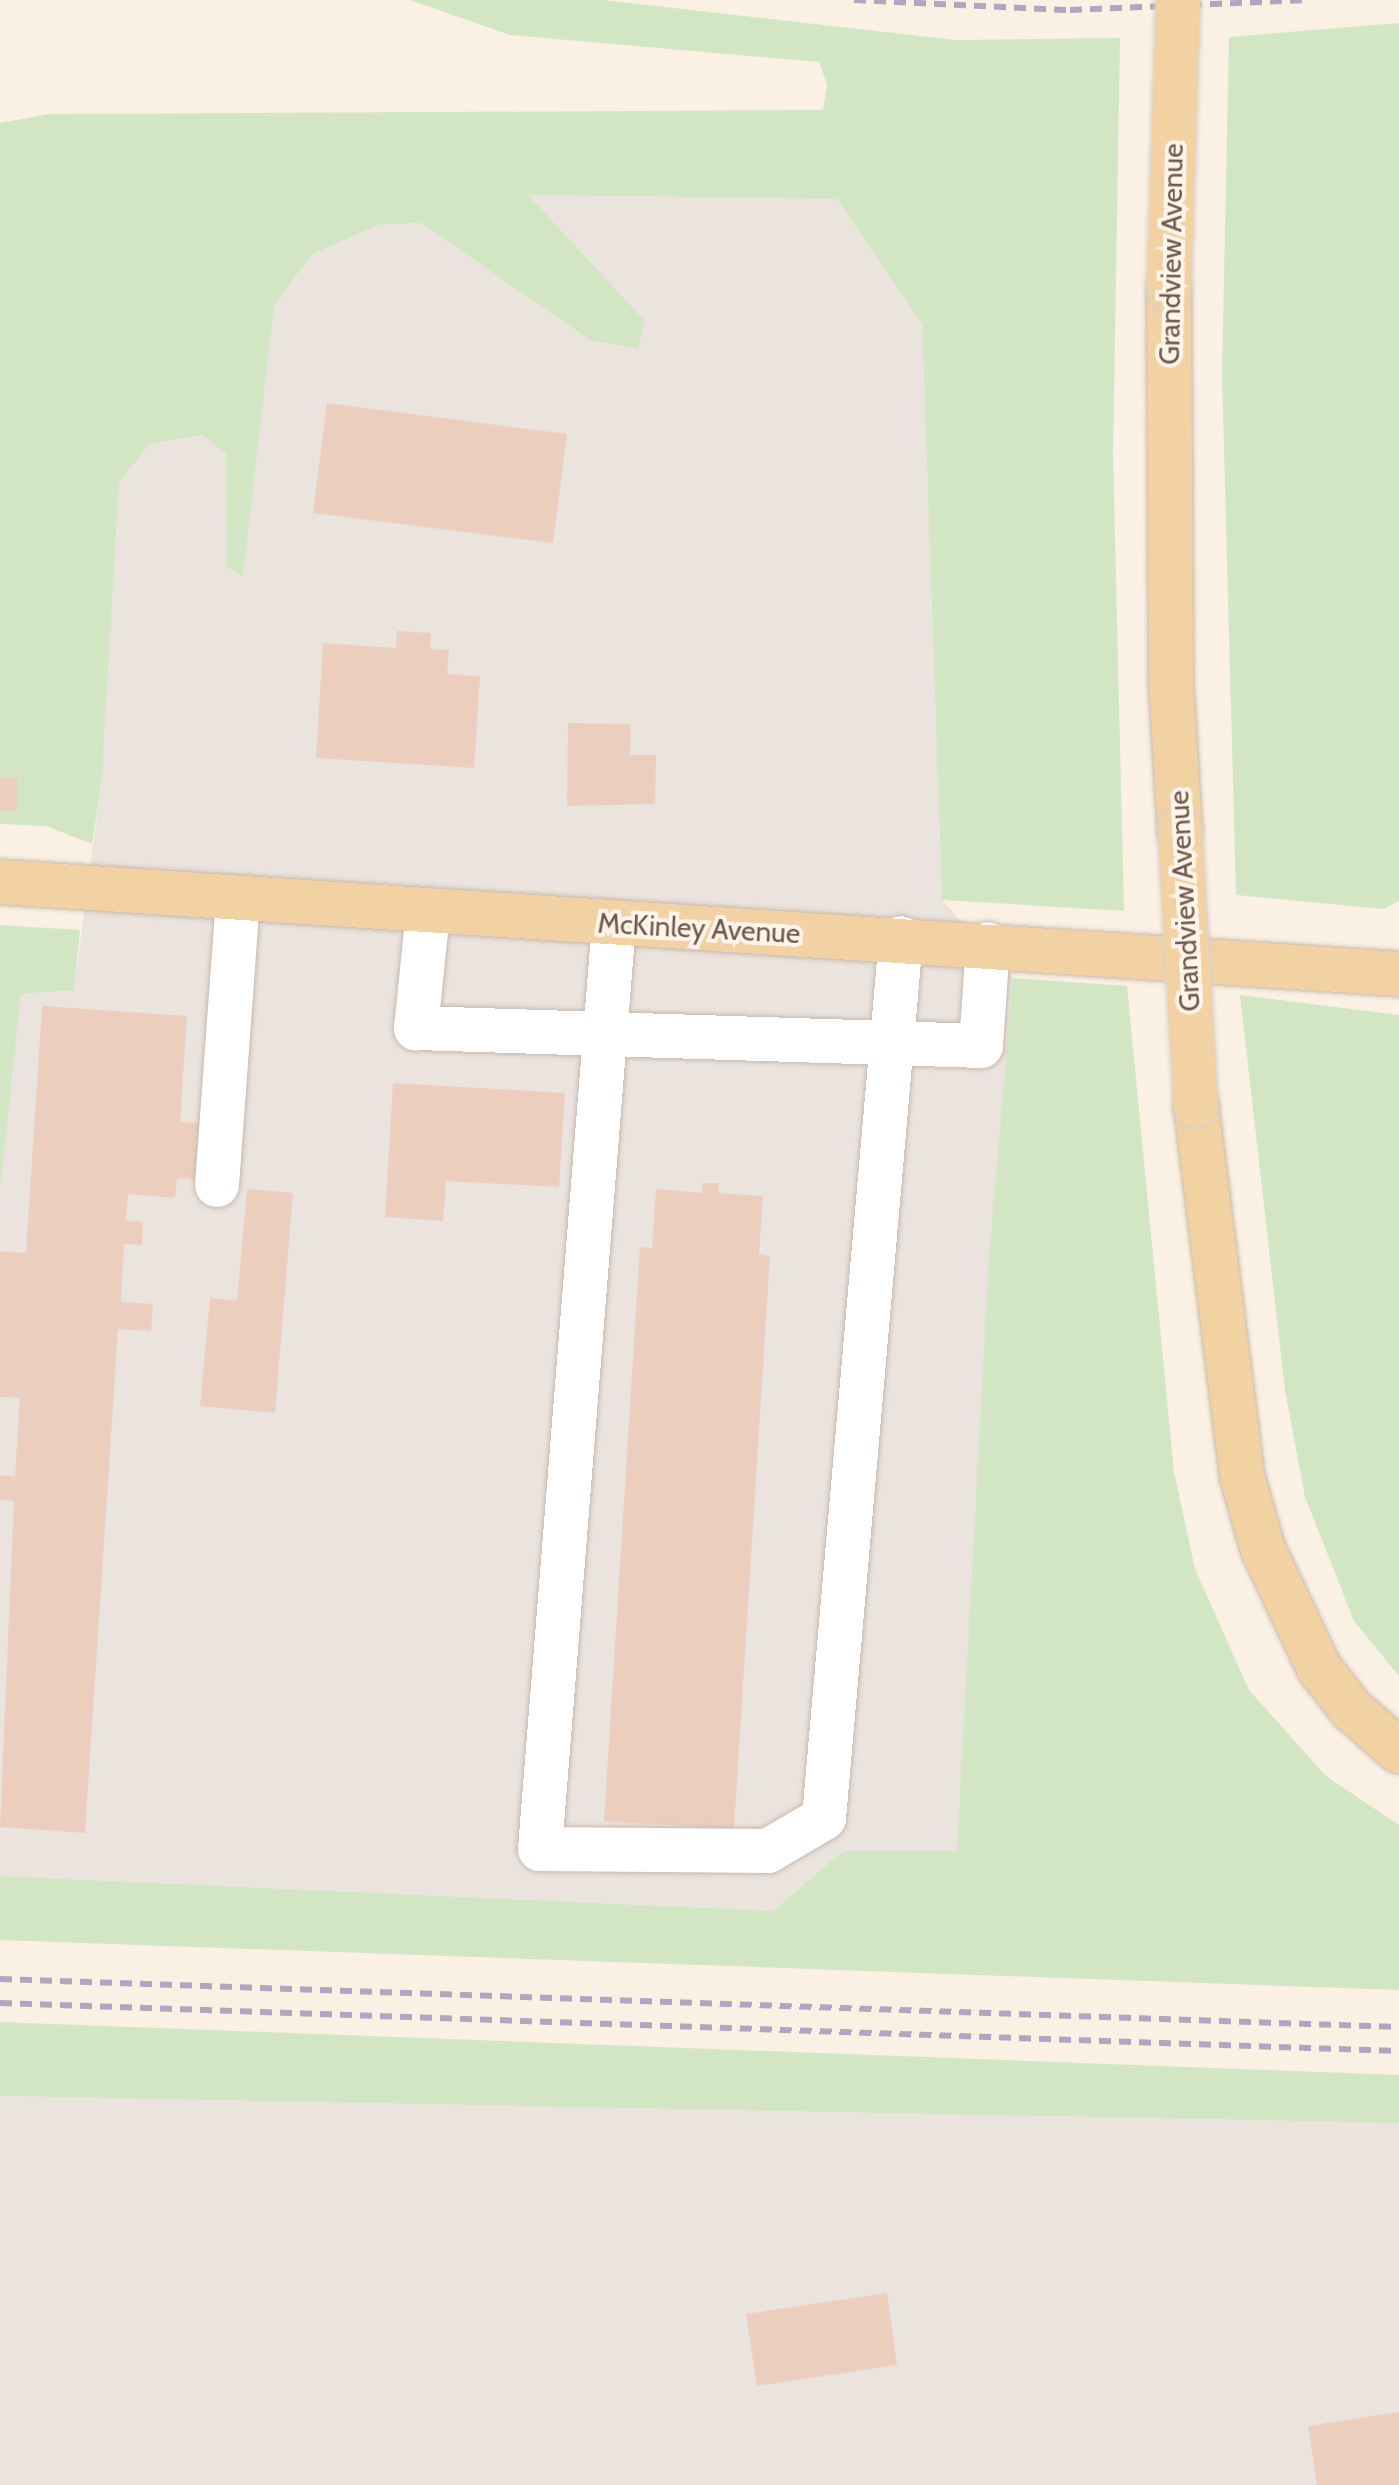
<!DOCTYPE html>
<style>
body{margin:0}
#map{position:relative;width:1399px;height:2485px;overflow:hidden;background:#faf0e4;font-family:Cabin,sans-serif}
div>[style]{position:absolute}
.industrial>*{inset:0;background:#eae3de}
.green>*{inset:0;background:#d3e6c4}
.building>*{inset:0;background:#eccebe}
.roads{filter:drop-shadow(0 0 2px #c9b8ac) drop-shadow(0 0 2px #c9b8ac)}
.minor>*{height:44px;margin:-22px;padding:0 22px;transform-origin:22px;border-radius:22px;background:#fff}
.major>*{height:44px;margin:-22px;padding:0 22px;transform-origin:22px;border-radius:22px;background:#f2d1a3}
.rail>*{height:6px;margin-top:-3px;transform-origin:0;background:repeating-linear-gradient(90deg,#b3a4c2 0 12px,transparent 0 20px)}
.bridges{filter:drop-shadow(0 0 2px #d7d0cd) drop-shadow(0 0 2px #d7d0cd)}
.major-bridge>*{height:44px;margin:-22px;padding:0 22px;transform-origin:22px;border-radius:22px;background:#f2d1a3}
span{translate:-50% -50%;white-space:nowrap;text-align:center;line-height:1.15;-webkit-text-stroke:8px #fdf4ea;paint-order:stroke}
.street-label{font-size:28px;color:#6f574c}
</style>
<div id="map">
<div class="industrial">
<i style="clip-path:polygon(527px 195px,837px 199px,922px 324px,942px 900px,1013px 978px,957px 1851px,843px 1851px,773px 1911px,0 1876px,0 1192px,21px 994px,74px 989px,102px 778px,119px 482px,150px 444px,203px 435px,227px 453px,227px 567px,243px 577px,274px 307px,311px 255px,379px 225px,421px 223px,591px 341px,638px 348px,645px 321px)"></i>
<i style="clip-path:polygon(0 2096px,1399px 2123px,1399px 2485px,0 2485px)"></i>
</div>
<div class="green">
<i style="clip-path:polygon(410px 0,603px 0,956px 40px,1120px 38px,1113px 455px,1124px 911px,942px 900px,922px 324px,837px 199px,528px 195px,645px 321px,638px 348px,591px 341px,421px 223px,378px 225px,311px 255px,274px 307px,243px 577px,227px 567px,226px 453px,202px 435px,150px 444px,119px 482px,102px 778px,92px 844px,46px 826px,0 824px,0 123px,49px 114px,823px 110px,827px 85px,819px 62px,510px 35px)"></i>
<i style="clip-path:polygon(1399px 23px,1399px 901px,1383px 909px,1236px 895px,1222px 375px,1229px 37px)"></i>
<i style="clip-path:polygon(0 925px,80px 930px,74px 990px,21px 994px,0 1192px)"></i>
<i style="clip-path:polygon(1013px 978px,1127px 986px,1174px 1472px,1195px 1569px,1249px 1690px,1326px 1776px,1399px 1825px,1399px 1990px,0 1940px,0 1876px,773px 1911px,843px 1851px,957px 1851px,989px 1259px)"></i>
<i style="clip-path:polygon(1240px 995px,1399px 1015px,1399px 1676px,1354px 1621px,1305px 1497px,1285px 1390px)"></i>
<i style="clip-path:polygon(0 2022px,1399px 2075px,1399px 2123px,0 2096px)"></i>
</div>
<div class="building">
<i style="clip-path:polygon(327px 403px,567px 434px,553px 543px,313px 513px)"></i>
<i style="clip-path:polygon(397px 631px,431px 633px,430px 649px,449px 650px,447px 674px,480px 676px,474px 768px,316px 758px,323px 643px,396px 648px)"></i>
<i style="clip-path:polygon(568px 723px,631px 724px,630px 755px,656px 755px,655px 804px,567px 806px)"></i>
<i style="clip-path:polygon(0 778px,17px 778px,17px 811px,0 811px)"></i>
<i style="clip-path:polygon(42px 1006px,187px 1016px,180px 1122px,202px 1123px,198px 1179px,177px 1178px,175px 1198px,128px 1194px,126px 1221px,143px 1222px,142px 1245px,124px 1244px,121px 1302px,153px 1304px,151px 1331px,118px 1329px,85px 1833px,0 1827px,14px 1501px,0 1500px,0 1475px,15px 1476px,20px 1398px,0 1397px,0 1251px,26px 1253px)"></i>
<i style="clip-path:polygon(393px 1083px,565px 1093px,559px 1187px,446px 1181px,443px 1221px,385px 1217px)"></i>
<i style="clip-path:polygon(702px 1183px,719px 1183px,718px 1193px,763px 1196px,759px 1254px,770px 1256px,734px 1829px,604px 1821px,640px 1247px,652px 1248px,656px 1189px,702px 1193px)"></i>
<i style="clip-path:polygon(247px 1189px,293px 1193px,275px 1413px,200px 1406px,210px 1298px,237px 1301px)"></i>
<i style="clip-path:polygon(887px 2293px,897px 2365px,757px 2386px,746px 2314px)"></i>
<i style="clip-path:polygon(1399px 2412px,1399px 2485px,1317px 2485px,1308px 2426px)"></i>
</div>
<div class="roads">
<div class="minor">
<i style="left:428px;top:912px;width:117px;rotate:95.9deg"></i>
<i style="left:416px;top:1028px;width:565px;rotate:1.82deg"></i>
<i style="left:981px;top:1046px;width:102px;rotate:-86.1deg"></i>
<i style="left:614px;top:923px;width:929px;rotate:94.57deg"></i>
<i style="left:540px;top:1849px;width:228px;rotate:0.5deg"></i>
<i style="left:768px;top:1851px;width:65px;rotate:-30.5deg"></i>
<i style="left:824px;top:1818px;width:883px;rotate:-85deg"></i>
<i style="left:217px;top:1185px;width:287px;rotate:-85.8deg"></i>
</div>
<div class="major">
<i style="left:1169px;top:289px;width:394px;rotate:89.7deg"></i>
<i style="left:1171px;top:683px;width:147px;rotate:86.5deg"></i>
<i style="left:0;top:882px;width:1402px;rotate:3.76deg"></i>
<i style="left:1196px;top:1105px;width:374px;rotate:82.9deg"></i>
<i style="left:1242px;top:1476px;width:76px;rotate:74deg"></i>
<i style="left:1263px;top:1549px;width:132px;rotate:64.8deg"></i>
<i style="left:1319px;top:1668px;width:52px;rotate:52deg"></i>
<i style="left:1351px;top:1709px;width:64px;rotate:41.2deg"></i>
</div>
</div>
<div class="rail">
<i style="left:854px;top:0;width:216px;rotate:2.7deg"></i>
<i style="left:1070px;top:10px;width:238px;rotate:-2.4deg"></i>
<i style="left:0;top:1979px;width:1400px;rotate:1.97deg"></i>
<i style="left:0;top:2003px;width:1400px;rotate:1.97deg"></i>
</div>
<div class="bridges">
<div class="major-bridge">
<i style="left:1169px;top:289px;width:289px;rotate:-88.2deg"></i>
<i style="left:1180px;top:830px;width:275px;rotate:86.7deg"></i>
</div>
</div>
<div class="street-label">
<span style="left:1171px;top:254px;rotate:-89deg">Grandview Avenue</span>
<span style="left:1184px;top:901px;rotate:-93deg">Grandview Avenue</span>
<span style="left:699px;top:928px;rotate:3deg">McKinley Avenue</span>
</div>
</div>
